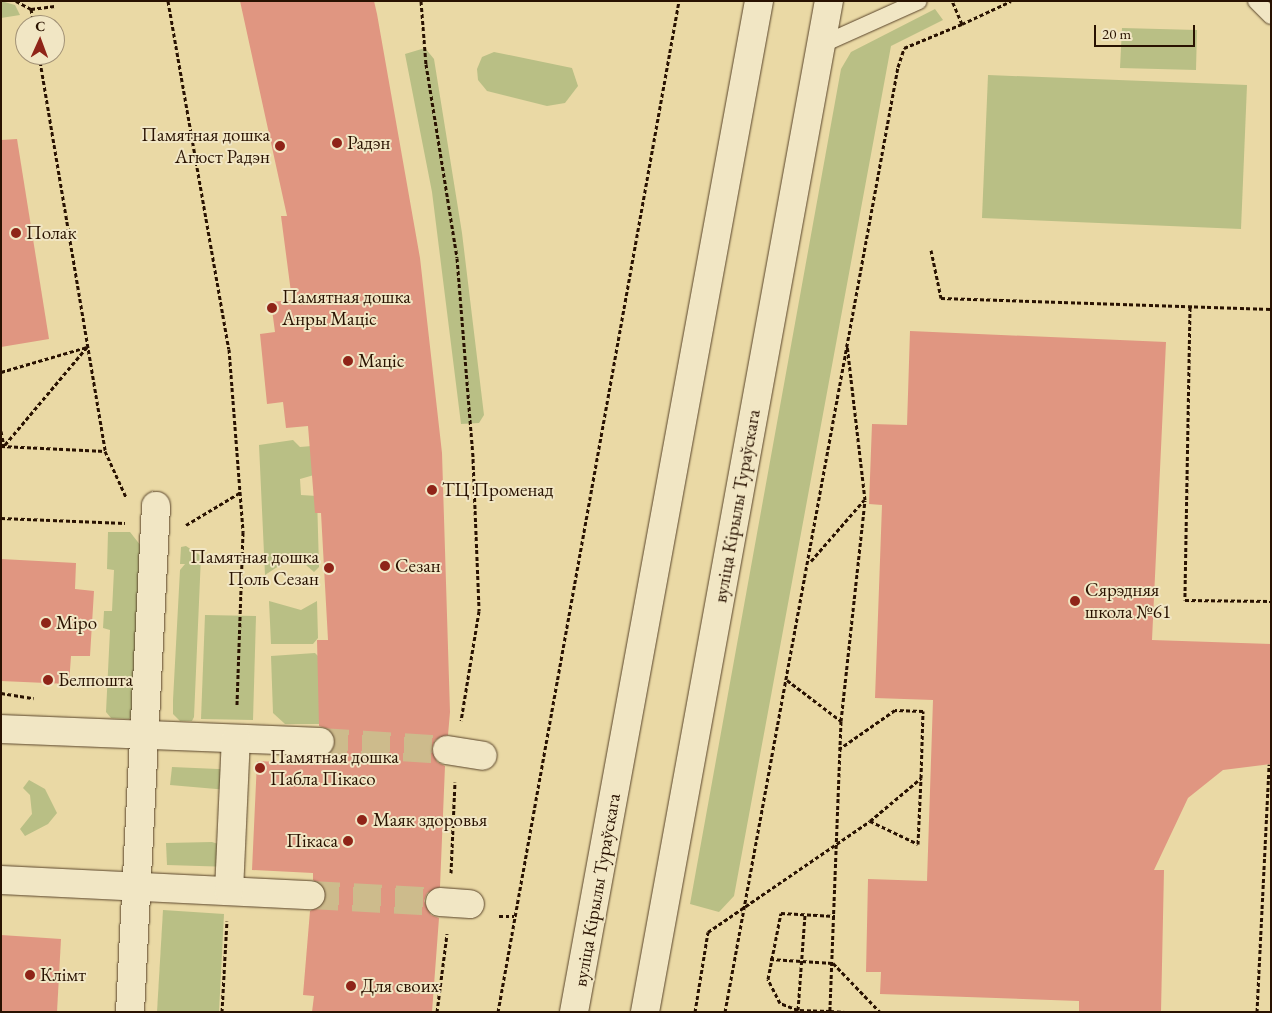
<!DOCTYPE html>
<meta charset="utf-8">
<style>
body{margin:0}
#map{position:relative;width:1272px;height:1013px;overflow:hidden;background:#ead9a5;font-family:"EB Garamond",serif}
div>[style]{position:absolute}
.green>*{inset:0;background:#b9bf85}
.building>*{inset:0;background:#e09681}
.street-tunnel>*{height:28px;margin-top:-14px;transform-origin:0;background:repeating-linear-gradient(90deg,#cdbb8c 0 28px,transparent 0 42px)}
.path>*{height:3px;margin-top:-1.5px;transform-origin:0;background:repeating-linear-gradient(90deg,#291201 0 4px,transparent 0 6.5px)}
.roads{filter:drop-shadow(0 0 1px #59442a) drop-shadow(0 0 1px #59442a)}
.lane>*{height:16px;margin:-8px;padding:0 8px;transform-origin:8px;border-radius:8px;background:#f1e6c4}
.street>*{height:28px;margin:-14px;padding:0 14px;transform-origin:14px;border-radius:14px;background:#f1e6c4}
.secondary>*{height:28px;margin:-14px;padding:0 14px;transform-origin:14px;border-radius:14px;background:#f1e6c4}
.dots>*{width:14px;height:14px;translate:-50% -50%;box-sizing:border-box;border:2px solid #f1e6c4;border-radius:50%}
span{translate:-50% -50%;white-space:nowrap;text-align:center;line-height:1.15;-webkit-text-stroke:4px #f1e6c4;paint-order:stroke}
.poi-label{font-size:19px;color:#291201}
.right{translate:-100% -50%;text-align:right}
.left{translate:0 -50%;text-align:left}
.street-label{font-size:19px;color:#291201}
.frame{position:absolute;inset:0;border:2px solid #291201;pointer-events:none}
.north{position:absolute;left:15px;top:15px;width:50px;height:50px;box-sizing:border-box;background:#f1e6c4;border:1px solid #a19176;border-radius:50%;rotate:2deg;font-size:14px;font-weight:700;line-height:20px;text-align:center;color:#291201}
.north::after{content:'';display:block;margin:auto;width:18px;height:22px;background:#8f2418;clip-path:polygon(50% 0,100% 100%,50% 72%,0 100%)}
.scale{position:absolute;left:1094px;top:25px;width:101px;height:22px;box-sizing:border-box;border:2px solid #291201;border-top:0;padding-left:6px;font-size:15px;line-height:18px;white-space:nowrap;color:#291201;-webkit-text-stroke:4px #f1e6c4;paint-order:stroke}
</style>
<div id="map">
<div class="green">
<i style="clip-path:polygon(1px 1px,15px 5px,20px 15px,1px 18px)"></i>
<i style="clip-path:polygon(935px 9px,943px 20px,891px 46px,734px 896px,719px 912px,690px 904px,841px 69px,851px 52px)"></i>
<i style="clip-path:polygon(1122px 28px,1197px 30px,1196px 70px,1120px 68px)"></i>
<i style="clip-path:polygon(425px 48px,434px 59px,462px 233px,484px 415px,479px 423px,461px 424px,432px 192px,405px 54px)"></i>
<i style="clip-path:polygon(494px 52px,572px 68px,578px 86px,565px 103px,547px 106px,487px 91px,478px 80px,477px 69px,482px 57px)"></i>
<i style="clip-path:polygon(988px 75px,1247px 85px,1241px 229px,982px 218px)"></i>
<i style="clip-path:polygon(293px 440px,300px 447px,312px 446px,314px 475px,300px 479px,301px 495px,317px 496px,319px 567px,314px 572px,306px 565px,285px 562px,265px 575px,259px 445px)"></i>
<i style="clip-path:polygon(108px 532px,130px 532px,148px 555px,138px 709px,129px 719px,111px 718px,106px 712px,110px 630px,103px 628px,104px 611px,112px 611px,114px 570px,107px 569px)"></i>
<i style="clip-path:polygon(186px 546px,201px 556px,194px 717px,192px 721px,180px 721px,173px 714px,173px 700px,180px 570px,185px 564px,180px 564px,181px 547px)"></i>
<i style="clip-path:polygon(269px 601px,301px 610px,317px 601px,318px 638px,313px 644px,271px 644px)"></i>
<i style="clip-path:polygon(205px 615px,256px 616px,253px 720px,201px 719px)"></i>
<i style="clip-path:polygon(315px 653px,327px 665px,321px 724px,285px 724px,273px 713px,271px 656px)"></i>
<i style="clip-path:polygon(172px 767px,241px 770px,228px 790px,170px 785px)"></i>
<i style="clip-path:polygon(29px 780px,45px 789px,57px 813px,48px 824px,25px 836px,20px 829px,32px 814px,30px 795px,23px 788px)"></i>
<i style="clip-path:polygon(212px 842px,231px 848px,232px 867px,167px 865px,166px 843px)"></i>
<i style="clip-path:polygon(163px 910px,224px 914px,219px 1012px,157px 1012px)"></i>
</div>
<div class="building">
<i style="clip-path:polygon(240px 1px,374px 1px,377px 14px,420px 258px,442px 453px,450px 712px,448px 735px,435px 740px,432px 748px,437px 762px,445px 766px,440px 887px,427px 893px,424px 901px,431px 915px,439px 918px,432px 1012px,312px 1012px,314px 996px,303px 995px,310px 911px,324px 904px,325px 888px,313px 880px,313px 873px,252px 870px,257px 761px,320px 764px,320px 758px,333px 751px,336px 742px,329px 729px,319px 726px,317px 640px,328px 640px,321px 513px,315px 513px,308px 426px,286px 428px,283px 402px,267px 404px,260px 334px,275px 332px,271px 302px,292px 300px,281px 216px,287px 216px)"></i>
<i style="clip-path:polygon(17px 139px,49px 339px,1px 347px,1px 140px)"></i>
<i style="clip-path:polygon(910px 331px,1166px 342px,1152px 640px,1271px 644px,1271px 764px,1223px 770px,1188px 798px,1154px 870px,1164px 870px,1161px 1012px,1079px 1012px,1079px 1001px,880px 994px,881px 972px,866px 972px,868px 879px,927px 881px,933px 700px,875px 698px,882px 505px,869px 504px,872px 424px,907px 425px)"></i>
<i style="clip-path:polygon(1px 559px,76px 563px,75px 589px,94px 591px,90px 656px,71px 656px,69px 684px,1px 681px)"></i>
<i style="clip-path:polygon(1px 935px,61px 939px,57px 1012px,1px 1012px)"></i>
</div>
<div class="street-tunnel">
<i style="left:320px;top:742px;width:127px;rotate:3.6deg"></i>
<i style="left:311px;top:895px;width:129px;rotate:3.1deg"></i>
</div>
<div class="path">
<i style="left:16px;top:1px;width:17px;rotate:28deg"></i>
<i style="left:31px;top:9px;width:26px;rotate:-7deg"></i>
<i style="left:168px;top:1px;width:353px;rotate:80.1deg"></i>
<i style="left:229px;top:349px;width:184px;rotate:85.6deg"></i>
<i style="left:243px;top:532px;width:175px;rotate:92deg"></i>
<i style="left:421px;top:1px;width:63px;rotate:85.5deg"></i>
<i style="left:426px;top:64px;width:196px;rotate:80.9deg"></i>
<i style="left:457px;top:258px;width:202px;rotate:85.4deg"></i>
<i style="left:473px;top:459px;width:152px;rotate:87.7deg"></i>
<i style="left:479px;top:611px;width:111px;rotate:99.3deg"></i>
<i style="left:31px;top:9px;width:16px;rotate:79deg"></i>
<i style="left:962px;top:24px;width:54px;rotate:-25.1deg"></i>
<i style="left:39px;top:55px;width:401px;rotate:80.5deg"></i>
<i style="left:105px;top:451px;width:51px;rotate:65.5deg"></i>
<i style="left:931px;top:250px;width:49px;rotate:78.2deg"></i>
<i style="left:941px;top:298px;width:330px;rotate:1.9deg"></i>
<i style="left:1190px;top:307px;width:293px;rotate:91deg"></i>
<i style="left:1185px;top:600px;width:86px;rotate:0.7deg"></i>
<i style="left:1px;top:372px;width:90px;rotate:-16.2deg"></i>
<i style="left:87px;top:347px;width:129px;rotate:130deg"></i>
<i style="left:1px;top:431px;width:15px;rotate:79deg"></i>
<i style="left:1px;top:446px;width:104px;rotate:2.8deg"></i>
<i style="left:1px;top:518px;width:124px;rotate:2.3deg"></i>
<i style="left:186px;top:525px;width:64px;rotate:-31deg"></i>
<i style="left:811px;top:561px;width:81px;rotate:-49deg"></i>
<i style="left:787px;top:680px;width:68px;rotate:37.2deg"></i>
<i style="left:841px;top:721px;width:290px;rotate:92.2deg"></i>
<i style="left:830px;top:1011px;width:15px;rotate:4deg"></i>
<i style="left:1px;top:693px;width:33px;rotate:9deg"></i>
<i style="left:841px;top:721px;width:222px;rotate:-83.8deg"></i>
<i style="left:865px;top:500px;width:157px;rotate:-96.6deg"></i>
<i style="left:870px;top:821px;width:53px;rotate:25.6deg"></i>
<i style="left:918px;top:844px;width:65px;rotate:-87.4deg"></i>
<i style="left:451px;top:873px;width:91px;rotate:-87.5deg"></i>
<i style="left:499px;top:916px;width:15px"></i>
<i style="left:770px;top:959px;width:63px;rotate:3.6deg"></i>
<i style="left:833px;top:963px;width:68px;rotate:46.2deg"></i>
<i style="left:798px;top:1010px;width:96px;rotate:-85.8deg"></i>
<i style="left:830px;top:1011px;width:32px;rotate:-178deg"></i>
<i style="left:798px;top:1010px;width:19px;rotate:-159deg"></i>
<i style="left:780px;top:1003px;width:27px;rotate:-117deg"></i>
<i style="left:768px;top:979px;width:67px;rotate:-78.9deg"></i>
<i style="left:781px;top:913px;width:54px;rotate:3.2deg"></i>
<i style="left:222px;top:1012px;width:91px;rotate:-86.9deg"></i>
<i style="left:437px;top:1012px;width:79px;rotate:-82.7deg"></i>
<i style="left:498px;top:1012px;width:1027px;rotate:-79.85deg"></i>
<i style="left:695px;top:1012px;width:81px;rotate:-80.8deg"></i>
<i style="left:708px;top:932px;width:196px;rotate:-34.4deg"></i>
<i style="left:870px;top:821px;width:67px;rotate:-40.1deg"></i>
<i style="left:921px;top:778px;width:67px;rotate:-88.3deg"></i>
<i style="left:923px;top:711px;width:28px;rotate:-178deg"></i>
<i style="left:895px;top:710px;width:68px;rotate:145.1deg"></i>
<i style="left:725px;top:1012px;width:961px;rotate:-79.63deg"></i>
<i style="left:898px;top:67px;width:20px;rotate:-72deg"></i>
<i style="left:904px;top:48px;width:63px;rotate:-22.5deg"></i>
<i style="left:962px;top:24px;width:25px;rotate:-113deg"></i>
<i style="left:1257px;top:1012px;width:248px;rotate:-87.2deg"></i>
</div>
<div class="roads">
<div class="lane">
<i style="left:1256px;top:1px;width:21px;rotate:45deg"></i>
<i style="left:821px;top:45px;width:107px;rotate:-24.2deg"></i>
</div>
<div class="street">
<i style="left:1px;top:729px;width:319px;rotate:2.3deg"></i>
<i style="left:447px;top:750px;width:36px;rotate:9deg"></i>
<i style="left:1px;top:880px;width:310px;rotate:2.8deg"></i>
<i style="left:229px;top:891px;width:152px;rotate:-87.4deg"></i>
<i style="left:440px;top:902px;width:30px;rotate:4deg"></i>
<i style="left:130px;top:1012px;width:507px;rotate:-87.06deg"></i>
</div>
<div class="secondary">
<i style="left:574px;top:1012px;width:1028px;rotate:-79.63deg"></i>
<i style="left:645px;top:1012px;width:1028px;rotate:-79.69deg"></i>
</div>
</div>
<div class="dots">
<i style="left:337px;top:143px;background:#8f2418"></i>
<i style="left:280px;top:146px;background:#8f2418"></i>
<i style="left:16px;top:233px;background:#8f2418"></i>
<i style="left:272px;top:308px;background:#8f2418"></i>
<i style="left:348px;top:361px;background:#8f2418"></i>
<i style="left:432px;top:490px;background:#8f2418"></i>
<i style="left:385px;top:566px;background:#8f2418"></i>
<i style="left:329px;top:568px;background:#8f2418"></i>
<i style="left:1075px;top:601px;background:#8f2418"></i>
<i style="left:46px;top:623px;background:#8f2418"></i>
<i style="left:48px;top:680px;background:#8f2418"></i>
<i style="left:260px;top:768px;background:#8f2418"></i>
<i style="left:362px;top:820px;background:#8f2418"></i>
<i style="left:348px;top:841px;background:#8f2418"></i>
<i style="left:30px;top:975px;background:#8f2418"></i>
<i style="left:351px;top:986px;background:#8f2418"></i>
</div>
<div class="poi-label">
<span class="right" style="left:270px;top:146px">Памятная дошка<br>Агюст Радэн</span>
<span class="left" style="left:347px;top:143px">Радэн</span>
<span class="left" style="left:26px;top:233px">Полак</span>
<span class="left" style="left:282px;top:308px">Памятная дошка<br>Анры Маціс</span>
<span class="left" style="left:358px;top:361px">Маціс</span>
<span class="left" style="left:442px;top:490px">ТЦ Променад</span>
<span class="right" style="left:319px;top:568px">Памятная дошка<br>Поль Сезан</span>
<span class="left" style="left:395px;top:566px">Сезан</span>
<span class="left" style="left:1085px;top:601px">Сярэдняя<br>школа №61</span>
<span class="left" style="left:56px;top:623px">Міро</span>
<span class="left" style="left:58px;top:680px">Белпошта</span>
<span class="left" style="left:270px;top:768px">Памятная дошка<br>Пабла Пікасо</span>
<span class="left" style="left:373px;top:820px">Маяк здоровья</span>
<span class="right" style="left:338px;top:841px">Пікаса</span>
<span class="left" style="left:40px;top:975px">Клімт</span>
<span class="left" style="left:361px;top:986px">Для своих</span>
</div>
<div class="street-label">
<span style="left:737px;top:506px;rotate:-80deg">вуліца Кірылы Тураўскага</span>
<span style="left:597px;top:890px;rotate:-80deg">вуліца Кірылы Тураўскага</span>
</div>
<div class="frame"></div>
<div class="north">С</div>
<div class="scale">20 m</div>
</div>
